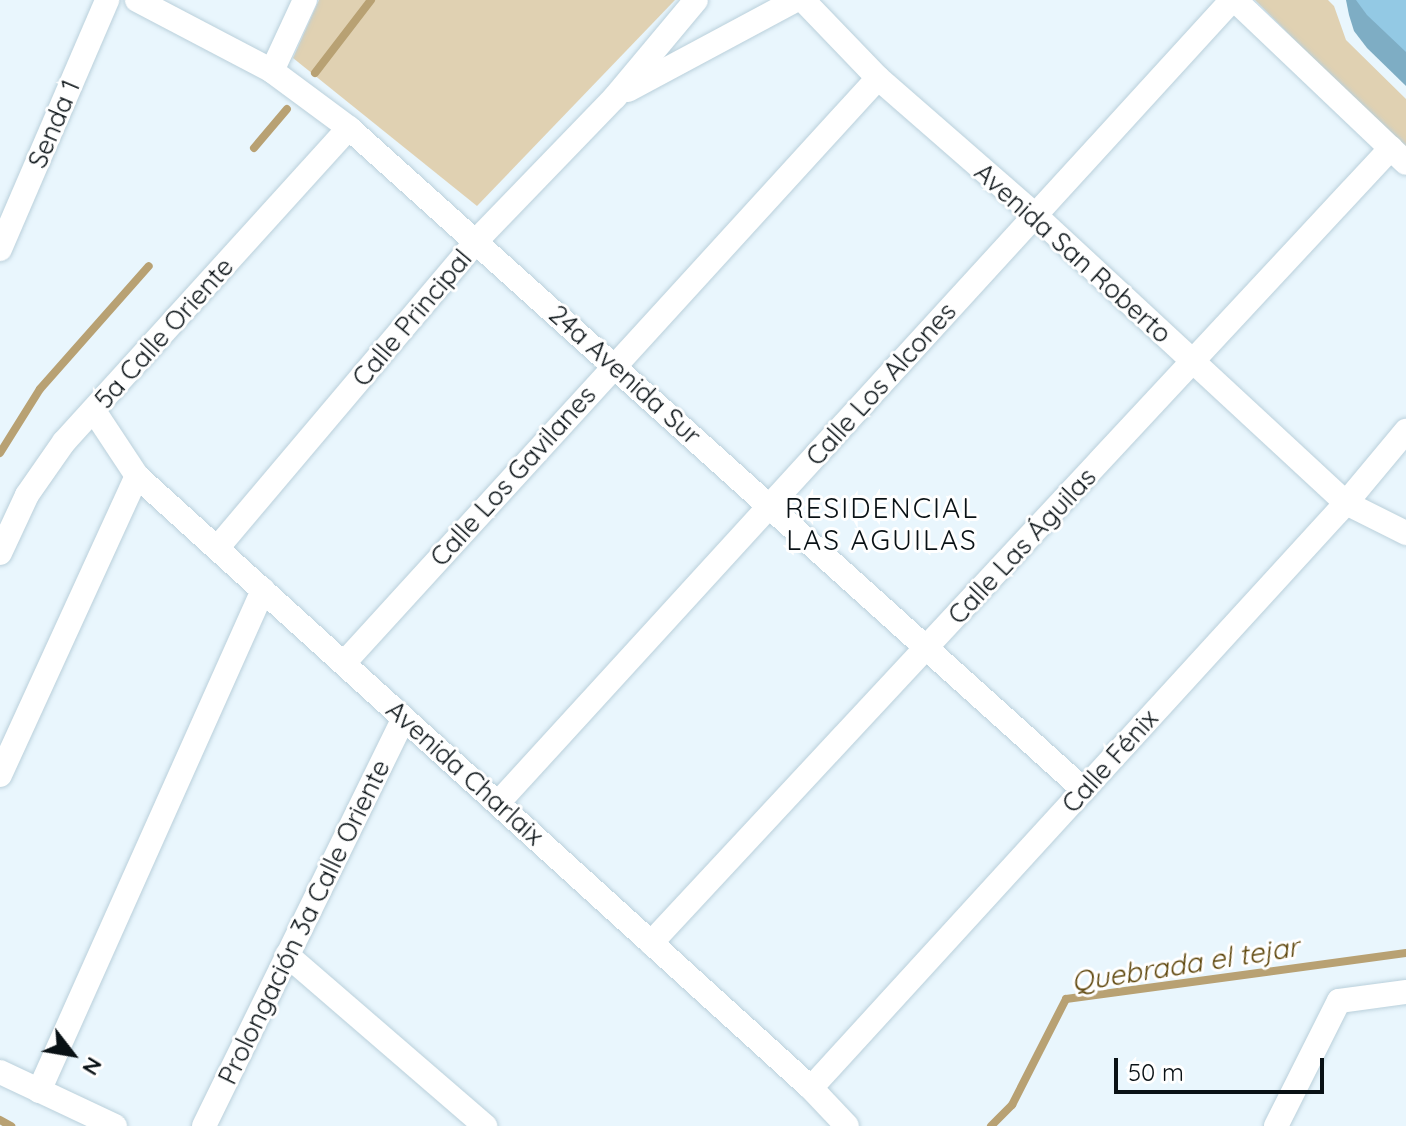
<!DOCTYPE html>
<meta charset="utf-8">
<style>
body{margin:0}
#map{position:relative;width:1406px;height:1126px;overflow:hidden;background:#e9f6fd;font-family:Quicksand,sans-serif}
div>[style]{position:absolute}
.green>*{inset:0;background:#e0d1b2}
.stream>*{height:8px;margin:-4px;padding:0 4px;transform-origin:4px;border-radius:4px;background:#b8a173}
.roads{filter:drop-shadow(0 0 2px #bad0db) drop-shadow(0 0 2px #bad0db)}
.street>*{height:24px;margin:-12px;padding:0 12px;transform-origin:12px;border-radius:12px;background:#fff}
.wall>*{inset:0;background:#7eadc4}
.building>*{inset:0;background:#93c9e4}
span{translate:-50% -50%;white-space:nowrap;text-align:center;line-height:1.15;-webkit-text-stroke:6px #fff;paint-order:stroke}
.street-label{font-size:26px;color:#091115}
.neighbourhood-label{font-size:28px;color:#091115;letter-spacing:2px}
.water-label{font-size:28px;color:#5f470d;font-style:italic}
.north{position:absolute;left:32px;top:1014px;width:80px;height:80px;-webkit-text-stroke:6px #fff;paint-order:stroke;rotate:121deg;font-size:22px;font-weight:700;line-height:32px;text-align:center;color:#091115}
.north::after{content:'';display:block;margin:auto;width:28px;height:36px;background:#091115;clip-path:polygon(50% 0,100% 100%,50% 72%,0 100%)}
.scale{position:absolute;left:1114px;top:1058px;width:210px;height:36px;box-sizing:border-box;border:4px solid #091115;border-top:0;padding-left:10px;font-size:24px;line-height:28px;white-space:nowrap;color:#091115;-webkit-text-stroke:6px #fff;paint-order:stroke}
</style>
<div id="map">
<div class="green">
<i style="clip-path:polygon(319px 0,675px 0,477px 206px,293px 58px)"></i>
<i style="clip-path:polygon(1255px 0,1328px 0,1334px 6px,1346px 40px,1406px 99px,1406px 152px)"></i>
</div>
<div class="stream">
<i style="left:315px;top:73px;width:92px;rotate:-52.5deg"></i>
<i style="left:254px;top:148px;width:51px;rotate:-49.8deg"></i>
<i style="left:0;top:453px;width:75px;rotate:-58deg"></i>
<i style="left:40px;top:389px;width:164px;rotate:-48.5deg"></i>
<i style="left:0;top:1120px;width:13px;rotate:29deg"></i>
<i style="left:991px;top:1126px;width:30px;rotate:-45deg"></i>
<i style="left:1012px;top:1105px;width:119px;rotate:-63deg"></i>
<i style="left:1066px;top:999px;width:343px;rotate:-7.7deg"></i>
</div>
<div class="roads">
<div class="street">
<i style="left:137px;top:0;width:153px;rotate:27.7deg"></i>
<i style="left:272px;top:71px;width:96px;rotate:36.5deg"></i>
<i style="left:349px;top:128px;width:989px;rotate:42.01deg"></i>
<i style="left:803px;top:0;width:108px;rotate:46.1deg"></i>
<i style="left:878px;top:78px;width:208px;rotate:41.1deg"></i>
<i style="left:1035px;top:215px;width:424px;rotate:42.8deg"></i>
<i style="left:1346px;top:503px;width:67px;rotate:26.6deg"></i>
<i style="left:1235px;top:0;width:236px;rotate:43.6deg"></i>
<i style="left:272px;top:71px;width:78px;rotate:-65.1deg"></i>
<i style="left:628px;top:90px;width:191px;rotate:-28.2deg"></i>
<i style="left:0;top:249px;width:271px;rotate:-66.7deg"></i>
<i style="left:94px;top:411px;width:78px;rotate:56.5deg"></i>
<i style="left:137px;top:476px;width:910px;rotate:42.24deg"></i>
<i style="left:811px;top:1088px;width:52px;rotate:46.5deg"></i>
<i style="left:218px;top:547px;width:402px;rotate:-49.8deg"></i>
<i style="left:477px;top:240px;width:199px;rotate:-46deg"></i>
<i style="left:615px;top:97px;width:126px;rotate:-50.1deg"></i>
<i style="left:0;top:553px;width:64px;rotate:-65deg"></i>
<i style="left:27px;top:495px;width:65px;rotate:-55.1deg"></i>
<i style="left:64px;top:442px;width:424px;rotate:-47.8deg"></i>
<i style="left:344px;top:663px;width:792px;rotate:-47.61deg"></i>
<i style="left:0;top:775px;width:329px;rotate:-65.4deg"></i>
<i style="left:498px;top:803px;width:1088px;rotate:-47.57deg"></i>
<i style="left:651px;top:943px;width:1086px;rotate:-47.05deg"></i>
<i style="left:287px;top:955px;width:262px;rotate:40.8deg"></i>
<i style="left:0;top:1072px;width:127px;rotate:25.2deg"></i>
<i style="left:811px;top:1088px;width:793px;rotate:-47.56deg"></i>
<i style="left:1346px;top:503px;width:94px;rotate:-50.2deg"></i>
<i style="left:39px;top:1091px;width:549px;rotate:-65.91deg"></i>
<i style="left:204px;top:1126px;width:454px;rotate:-63.9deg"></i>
<i style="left:1276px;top:1126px;width:140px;rotate:-63.3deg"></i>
<i style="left:1339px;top:1001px;width:68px;rotate:-7.7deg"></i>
</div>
</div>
<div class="wall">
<i style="clip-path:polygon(1346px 0,1406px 0,1406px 86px,1367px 48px,1354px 31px,1349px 15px)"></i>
</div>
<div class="building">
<i style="clip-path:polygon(1356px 0,1406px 0,1406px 52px,1367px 15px)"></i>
</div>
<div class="street-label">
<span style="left:54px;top:124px;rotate:-67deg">Senda 1</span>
<span style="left:1073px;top:253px;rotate:42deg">Avenida San Roberto</span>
<span style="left:412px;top:318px;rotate:-50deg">Calle Principal</span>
<span style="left:164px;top:333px;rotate:-48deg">5a Calle Oriente</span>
<span style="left:625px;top:375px;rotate:42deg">24a Avenida Sur</span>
<span style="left:881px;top:384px;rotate:-48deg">Calle Los Alcones</span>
<span style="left:513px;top:476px;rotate:-48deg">Calle Los Gavilanes</span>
<span style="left:1022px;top:546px;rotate:-47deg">Calle Las Águilas</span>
<span style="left:1110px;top:761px;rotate:-48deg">Calle Fénix</span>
<span style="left:465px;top:773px;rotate:42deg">Avenida Charlaix</span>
<span style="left:304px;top:922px;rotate:-64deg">Prolongación 3a Calle Oriente</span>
</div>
<div class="neighbourhood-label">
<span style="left:882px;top:524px">RESIDENCIAL<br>LAS AGUILAS</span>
</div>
<div class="water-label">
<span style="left:1185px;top:964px;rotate:-9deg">Quebrada el tejar</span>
</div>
<div class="north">N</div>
<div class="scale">50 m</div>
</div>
